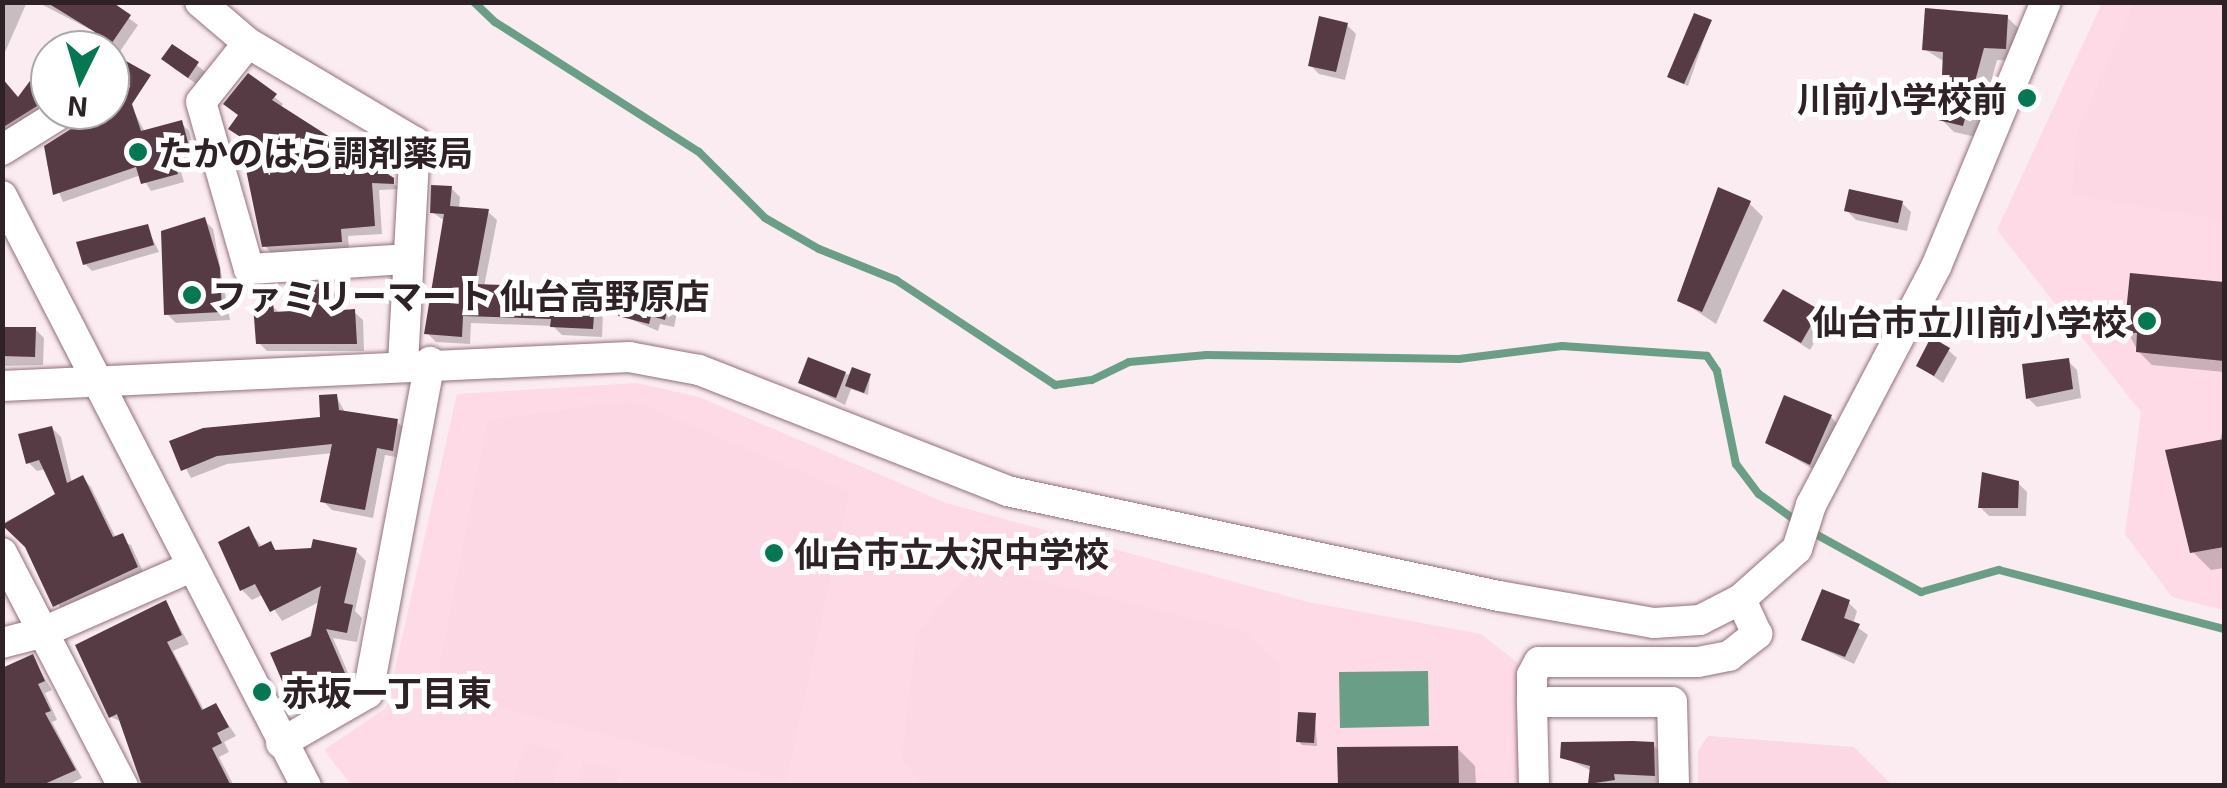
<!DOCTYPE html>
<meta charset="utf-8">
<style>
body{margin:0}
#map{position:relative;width:2227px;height:788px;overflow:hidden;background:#fbecf1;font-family:"Exo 2","Noto Sans JP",sans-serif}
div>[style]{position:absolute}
.built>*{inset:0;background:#fddae6}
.green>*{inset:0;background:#fcd7e4}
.water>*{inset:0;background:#6b9e86}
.shadow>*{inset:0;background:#0003}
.stream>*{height:8px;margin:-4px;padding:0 4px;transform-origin:4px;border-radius:4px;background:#6b9e86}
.building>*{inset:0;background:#563a44}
.roads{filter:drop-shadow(0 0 2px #91717d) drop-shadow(0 0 2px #91717d)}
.minor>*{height:30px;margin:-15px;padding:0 15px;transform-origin:15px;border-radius:15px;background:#fff}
.dots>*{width:28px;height:28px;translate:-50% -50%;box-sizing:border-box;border:5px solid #fff;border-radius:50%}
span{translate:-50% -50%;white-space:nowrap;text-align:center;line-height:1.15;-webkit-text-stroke:10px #fff;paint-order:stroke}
.poi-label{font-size:35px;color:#2f2227;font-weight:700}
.right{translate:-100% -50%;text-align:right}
.left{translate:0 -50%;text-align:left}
.frame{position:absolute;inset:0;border:5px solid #2f2227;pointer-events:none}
.north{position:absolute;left:30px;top:30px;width:100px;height:100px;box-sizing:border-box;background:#fff;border:2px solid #aca7a9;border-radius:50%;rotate:185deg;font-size:28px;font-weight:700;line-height:40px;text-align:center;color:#2f2227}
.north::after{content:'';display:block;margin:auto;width:35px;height:45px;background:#057853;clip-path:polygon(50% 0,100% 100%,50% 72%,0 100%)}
</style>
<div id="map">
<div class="built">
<i style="clip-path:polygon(2102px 3px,2224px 3px,2224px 610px,2172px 597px,2125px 534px,2141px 412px,1997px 230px)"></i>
<i style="clip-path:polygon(637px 383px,699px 397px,946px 503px,1308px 602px,1481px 634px,1518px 663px,1522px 785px,352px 786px,324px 750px,386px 708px,457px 394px)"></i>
</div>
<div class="green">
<i style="clip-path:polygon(2134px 3px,2224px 3px,2224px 220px,2072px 195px,2078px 130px)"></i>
<i style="clip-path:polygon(633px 401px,849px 492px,786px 781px,435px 691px,488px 420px)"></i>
<i style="clip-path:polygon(978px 565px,1243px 631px,1280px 666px,1280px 785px,923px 785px,902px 759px,917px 633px)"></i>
<i style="clip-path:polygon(1708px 736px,1854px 747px,1892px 785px,1698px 785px,1698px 751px)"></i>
<i style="clip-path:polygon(525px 742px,562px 752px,553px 785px,513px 785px)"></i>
<i style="clip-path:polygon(583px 761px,620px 770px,616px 785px,576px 785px)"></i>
</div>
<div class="water">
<i style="clip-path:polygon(1428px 671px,1429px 726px,1340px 728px,1339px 672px)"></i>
</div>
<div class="shadow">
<i style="clip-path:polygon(2px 2px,27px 2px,2px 59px)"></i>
<i style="clip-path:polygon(37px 2px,107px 2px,138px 25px,110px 66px,110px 50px,85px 50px,97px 33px)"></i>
<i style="clip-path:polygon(2007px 17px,2020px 30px,2018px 61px,1997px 60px,1976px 137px,1954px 132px,1941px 119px,1951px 81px,1945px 62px,1924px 49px)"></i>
<i style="clip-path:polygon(1710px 22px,1688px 86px,1674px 80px,1670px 76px)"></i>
<i style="clip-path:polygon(1347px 25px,1356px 34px,1345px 80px,1319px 74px,1310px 65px)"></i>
<i style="clip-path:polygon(173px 47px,207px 73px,198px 85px,173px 68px)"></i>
<i style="clip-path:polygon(50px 58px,50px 110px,2px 142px,2px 95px,19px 100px)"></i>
<i style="clip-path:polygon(249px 76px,283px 104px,280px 108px,401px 189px,379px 190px,382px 234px,348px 236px,349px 250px,273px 255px,265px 246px,240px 116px)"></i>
<i style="clip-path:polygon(130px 104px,145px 132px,181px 123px,189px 131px,196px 158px,178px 162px,184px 182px,151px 191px,141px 175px,63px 202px,47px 164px,97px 116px)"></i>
<i style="clip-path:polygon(451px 188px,460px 197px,459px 209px,488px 212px,497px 220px,484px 287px,554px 290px,563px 302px,594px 304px,603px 313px,602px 337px,562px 335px,553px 326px,471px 323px,470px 344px,436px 342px,427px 333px,445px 221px,432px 212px)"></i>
<i style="clip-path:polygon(1749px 203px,1763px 217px,1716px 324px,1680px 300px)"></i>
<i style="clip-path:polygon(1902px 203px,1911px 212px,1907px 231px,1856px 220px,1847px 211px)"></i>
<i style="clip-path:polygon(204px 220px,213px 229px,230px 320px,176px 323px,167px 314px)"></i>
<i style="clip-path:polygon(147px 227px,159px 252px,92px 271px,85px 264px)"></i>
<i style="clip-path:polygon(2132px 275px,2224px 284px,2224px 372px,2152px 365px,2138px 351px,2127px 331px)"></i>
<i style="clip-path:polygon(326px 285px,335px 294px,336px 313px,354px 312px,363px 320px,364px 351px,267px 351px,259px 343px,272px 306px,281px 314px,313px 312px)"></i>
<i style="clip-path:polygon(669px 299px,678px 308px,674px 327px,660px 324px,658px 331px,621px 315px)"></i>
<i style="clip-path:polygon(1818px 312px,1827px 321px,1810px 350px,1766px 321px)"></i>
<i style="clip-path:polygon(2px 328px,35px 329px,44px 338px,43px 365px,2px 366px)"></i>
<i style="clip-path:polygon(1948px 350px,1957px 358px,1943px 383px,1919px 366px)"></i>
<i style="clip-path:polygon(2068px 361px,2077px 370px,2081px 398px,2037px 407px,2028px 398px)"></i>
<i style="clip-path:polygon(845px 374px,870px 376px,868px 395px,851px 389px,845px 405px,801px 383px)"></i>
<i style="clip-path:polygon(336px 396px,346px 414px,397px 422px,406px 430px,401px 458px,385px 455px,373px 518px,332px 510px,323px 501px,333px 453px,227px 464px,191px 478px,172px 443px,323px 420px)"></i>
<i style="clip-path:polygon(1831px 417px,1844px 431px,1824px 476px,1768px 442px)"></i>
<i style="clip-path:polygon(2224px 424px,2224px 568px,2211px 570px,2193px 552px)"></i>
<i style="clip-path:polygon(52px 428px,61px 437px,72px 483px,83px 478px,91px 487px,116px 538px,131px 545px,145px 576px,64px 614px,27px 545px,5px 522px,59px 495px,46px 469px,37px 471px,28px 462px)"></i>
<i style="clip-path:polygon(2018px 483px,2027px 492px,2026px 516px,1989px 516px,1980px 507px)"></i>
<i style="clip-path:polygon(248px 529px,263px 548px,270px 544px,278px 552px,356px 551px,366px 561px,355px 611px,362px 618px,357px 642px,333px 638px,353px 684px,301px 705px,291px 695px,321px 601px,282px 621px,264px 594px,252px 600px,242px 590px)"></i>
<i style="clip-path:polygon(1848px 602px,1857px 611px,1853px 624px,1868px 635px,1854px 664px,1804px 640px)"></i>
<i style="clip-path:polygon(166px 603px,189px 644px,173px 651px,205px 712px,216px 706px,236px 736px,224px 742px,229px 752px,219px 757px,234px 786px,154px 786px,124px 723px,111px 717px)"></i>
<i style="clip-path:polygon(32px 658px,52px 690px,45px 693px,57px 720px,52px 722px,82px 778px,66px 786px,2px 786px)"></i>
<i style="clip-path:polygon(1315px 716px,1317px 746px,1302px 745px,1298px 741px)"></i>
<i style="clip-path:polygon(1653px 745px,1662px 754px,1663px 784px,1593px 786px,1592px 771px,1563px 757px)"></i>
<i style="clip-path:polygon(1457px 748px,1475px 766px,1476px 786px,1340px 786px)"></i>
</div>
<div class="stream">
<i style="left:474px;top:2px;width:29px;rotate:44deg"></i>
<i style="left:495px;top:22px;width:242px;rotate:32.5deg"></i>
<i style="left:699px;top:152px;width:93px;rotate:45deg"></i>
<i style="left:765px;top:218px;width:62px;rotate:29.9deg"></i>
<i style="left:819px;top:249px;width:83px;rotate:21.9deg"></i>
<i style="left:896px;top:280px;width:191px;rotate:33.4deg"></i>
<i style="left:1055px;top:385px;width:37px;rotate:-8deg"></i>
<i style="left:1092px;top:380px;width:41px;rotate:-25.9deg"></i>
<i style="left:1129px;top:362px;width:78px;rotate:-5.1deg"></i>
<i style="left:1207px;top:355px;width:252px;rotate:0.9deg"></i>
<i style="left:1459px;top:359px;width:104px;rotate:-7.2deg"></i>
<i style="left:1562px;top:346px;width:145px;rotate:3.9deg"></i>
<i style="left:1707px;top:356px;width:18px;rotate:56deg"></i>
<i style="left:1717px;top:371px;width:95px;rotate:78.5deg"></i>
<i style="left:1736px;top:464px;width:38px;rotate:53deg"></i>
<i style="left:1759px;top:494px;width:49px;rotate:35.9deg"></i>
<i style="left:1810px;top:531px;width:127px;rotate:28.8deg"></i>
<i style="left:1921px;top:592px;width:81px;rotate:-15.8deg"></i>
<i style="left:1999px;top:570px;width:233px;rotate:14.7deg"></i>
</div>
<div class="building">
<i style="clip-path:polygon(46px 2px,112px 2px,131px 15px,107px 50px,92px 50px,86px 45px,95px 32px)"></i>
<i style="clip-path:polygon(1925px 8px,2008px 15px,2006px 49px,1984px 48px,1963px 126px,1938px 120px,1950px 75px,1942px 75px,1943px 52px,1922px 50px)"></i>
<i style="clip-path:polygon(1694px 13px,1712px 20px,1684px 84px,1667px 77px)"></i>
<i style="clip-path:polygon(1319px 16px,1348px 23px,1336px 72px,1308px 66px)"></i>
<i style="clip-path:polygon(172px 44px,199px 62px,188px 78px,161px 59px)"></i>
<i style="clip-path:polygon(110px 52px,151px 75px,132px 104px,141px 131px,182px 120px,190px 150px,172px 155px,178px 174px,141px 184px,136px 167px,53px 195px,44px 146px,77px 125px,84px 111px,110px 110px,110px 101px,130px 87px,129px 70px,110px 62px)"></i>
<i style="clip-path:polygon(50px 54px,50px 98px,2px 128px,2px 78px,18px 97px)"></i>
<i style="clip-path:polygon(248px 73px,277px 94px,272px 100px,394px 178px,394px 184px,372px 183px,375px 226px,341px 229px,342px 242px,262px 247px,239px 136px,228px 129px,238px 115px,223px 104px)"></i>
<i style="clip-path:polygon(431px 185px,452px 186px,450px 206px,489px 209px,475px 284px,555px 287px,554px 299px,595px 301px,593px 329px,550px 327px,551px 319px,463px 316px,462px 337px,424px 334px,444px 214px,430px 213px)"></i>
<i style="clip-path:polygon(1718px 187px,1751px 201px,1702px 312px,1677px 301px)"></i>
<i style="clip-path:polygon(1849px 189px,1903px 201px,1898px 223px,1844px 211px)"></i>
<i style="clip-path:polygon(205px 217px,220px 268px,222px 312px,164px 315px,161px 231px)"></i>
<i style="clip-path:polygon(148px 224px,154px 245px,83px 265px,76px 242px)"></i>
<i style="clip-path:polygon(2130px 273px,2224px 282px,2224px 361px,2136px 352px,2137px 333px,2124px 332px)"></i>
<i style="clip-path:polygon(327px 283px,329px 311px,355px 309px,357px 344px,256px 344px,253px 304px,273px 303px,274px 312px,310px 310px,308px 284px)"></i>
<i style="clip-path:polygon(626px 286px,670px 297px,665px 320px,651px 316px,649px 324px,618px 316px)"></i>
<i style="clip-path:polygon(1783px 289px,1820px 310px,1801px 343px,1763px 321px)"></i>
<i style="clip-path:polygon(2px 327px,36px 327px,35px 357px,2px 356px)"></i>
<i style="clip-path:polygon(1931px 337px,1950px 348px,1934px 376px,1916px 366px)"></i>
<i style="clip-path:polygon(808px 357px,846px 372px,836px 398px,798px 383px)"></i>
<i style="clip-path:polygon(2069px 358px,2073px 389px,2026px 399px,2022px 364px)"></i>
<i style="clip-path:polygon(852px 367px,871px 374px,864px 393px,845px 386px)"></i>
<i style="clip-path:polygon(337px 394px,339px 410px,398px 419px,393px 451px,377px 448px,365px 510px,320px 502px,332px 444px,217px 456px,181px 471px,169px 441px,203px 428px,320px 417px,319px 395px)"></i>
<i style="clip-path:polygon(1784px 395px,1832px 415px,1810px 465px,1765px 443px)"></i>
<i style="clip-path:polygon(52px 426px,67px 483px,83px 475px,113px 537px,123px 533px,138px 567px,53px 607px,25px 547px,2px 525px,55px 494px,39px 460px,26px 464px,18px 434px)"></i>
<i style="clip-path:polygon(2224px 439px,2224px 547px,2190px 553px,2165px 450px)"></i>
<i style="clip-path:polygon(1982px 472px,2019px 481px,2018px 508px,1978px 508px)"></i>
<i style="clip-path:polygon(249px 526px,259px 547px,271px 541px,275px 550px,311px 548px,313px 539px,357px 548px,344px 603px,353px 605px,347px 633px,326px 629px,345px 673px,289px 697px,270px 653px,311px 636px,321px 586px,270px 612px,255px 584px,240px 591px,218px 542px)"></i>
<i style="clip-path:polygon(1822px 589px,1850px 600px,1844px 618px,1860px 624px,1845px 657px,1801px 640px)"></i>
<i style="clip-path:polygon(166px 600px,182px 635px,167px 642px,202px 710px,216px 703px,229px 727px,217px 733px,222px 743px,212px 748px,231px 786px,142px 786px,117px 714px,109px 718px,75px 645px)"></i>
<i style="clip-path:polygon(33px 654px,45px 681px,38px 684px,51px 711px,45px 713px,76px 770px,40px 786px,2px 786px,2px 668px)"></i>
<i style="clip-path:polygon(1298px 712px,1316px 713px,1314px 743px,1296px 742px)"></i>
<i style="clip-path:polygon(1633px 741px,1654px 742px,1655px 776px,1614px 774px,1615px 780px,1588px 784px,1590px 766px,1560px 758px,1561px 742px)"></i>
<i style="clip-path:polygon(1458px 746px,1459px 786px,1338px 786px,1337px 747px)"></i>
</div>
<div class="roads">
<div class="minor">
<i style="left:200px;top:2px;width:63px;rotate:40.5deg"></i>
<i style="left:248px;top:43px;width:194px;rotate:30.7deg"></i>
<i style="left:415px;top:142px;width:222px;rotate:93.1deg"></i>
<i style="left:248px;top:43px;width:75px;rotate:128.5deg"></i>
<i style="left:201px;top:102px;width:174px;rotate:74deg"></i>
<i style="left:249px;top:269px;width:158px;rotate:-3.6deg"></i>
<i style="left:110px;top:82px;width:4px;rotate:-34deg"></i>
<i style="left:2px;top:150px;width:75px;rotate:-32deg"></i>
<i style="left:2px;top:196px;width:664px;rotate:62.74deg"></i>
<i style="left:2px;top:386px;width:628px;rotate:-2.65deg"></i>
<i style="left:629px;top:357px;width:71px;rotate:10.5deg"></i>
<i style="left:699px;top:370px;width:331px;rotate:21.4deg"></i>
<i style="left:1007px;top:491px;width:503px;rotate:12.05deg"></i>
<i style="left:1499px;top:596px;width:157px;rotate:9.9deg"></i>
<i style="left:1654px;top:623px;width:46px;rotate:-3.7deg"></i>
<i style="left:1700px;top:620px;width:46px;rotate:-27.1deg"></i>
<i style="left:1741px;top:599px;width:75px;rotate:-41.8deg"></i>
<i style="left:1797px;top:549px;width:46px;rotate:-72.3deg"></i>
<i style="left:1811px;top:505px;width:269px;rotate:-62.3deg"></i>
<i style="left:1936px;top:267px;width:287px;rotate:-67.5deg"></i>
<i style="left:2px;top:553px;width:263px;rotate:62.6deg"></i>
<i style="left:2px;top:643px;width:40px;rotate:-14.4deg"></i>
<i style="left:41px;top:633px;width:164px;rotate:-23.7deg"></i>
<i style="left:1532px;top:702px;width:27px;rotate:-90deg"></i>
<i style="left:1532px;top:675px;width:15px;rotate:-62deg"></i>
<i style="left:1539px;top:662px;width:159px"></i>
<i style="left:1698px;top:662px;width:32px;rotate:-11deg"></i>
<i style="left:1729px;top:656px;width:36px;rotate:-38deg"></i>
<i style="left:1757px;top:634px;width:38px;rotate:-115deg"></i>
<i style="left:281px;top:743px;width:100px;rotate:-29.9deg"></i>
<i style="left:368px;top:693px;width:337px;rotate:-79.4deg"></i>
<i style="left:1534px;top:786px;width:84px;rotate:-91.4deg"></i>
<i style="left:1532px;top:702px;width:140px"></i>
<i style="left:1672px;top:702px;width:84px;rotate:88.6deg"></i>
</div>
</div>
<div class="dots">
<i style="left:2027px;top:98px;background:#057853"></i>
<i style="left:138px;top:152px;background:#057853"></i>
<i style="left:192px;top:295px;background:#057853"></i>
<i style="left:2147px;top:321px;background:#057853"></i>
<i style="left:774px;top:553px;background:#057853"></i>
<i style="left:262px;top:692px;background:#057853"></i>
</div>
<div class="poi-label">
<span class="right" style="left:2007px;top:98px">川前小学校前</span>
<span class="left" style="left:158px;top:152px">たかのはら調剤薬局</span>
<span class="left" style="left:212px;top:295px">ファミリーマート 仙台高野原店</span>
<span class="right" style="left:2127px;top:321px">仙台市立川前小学校</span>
<span class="left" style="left:794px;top:553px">仙台市立大沢中学校</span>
<span class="left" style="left:282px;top:692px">赤坂一丁目東</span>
</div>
<div class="frame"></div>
<div class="north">N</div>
</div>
